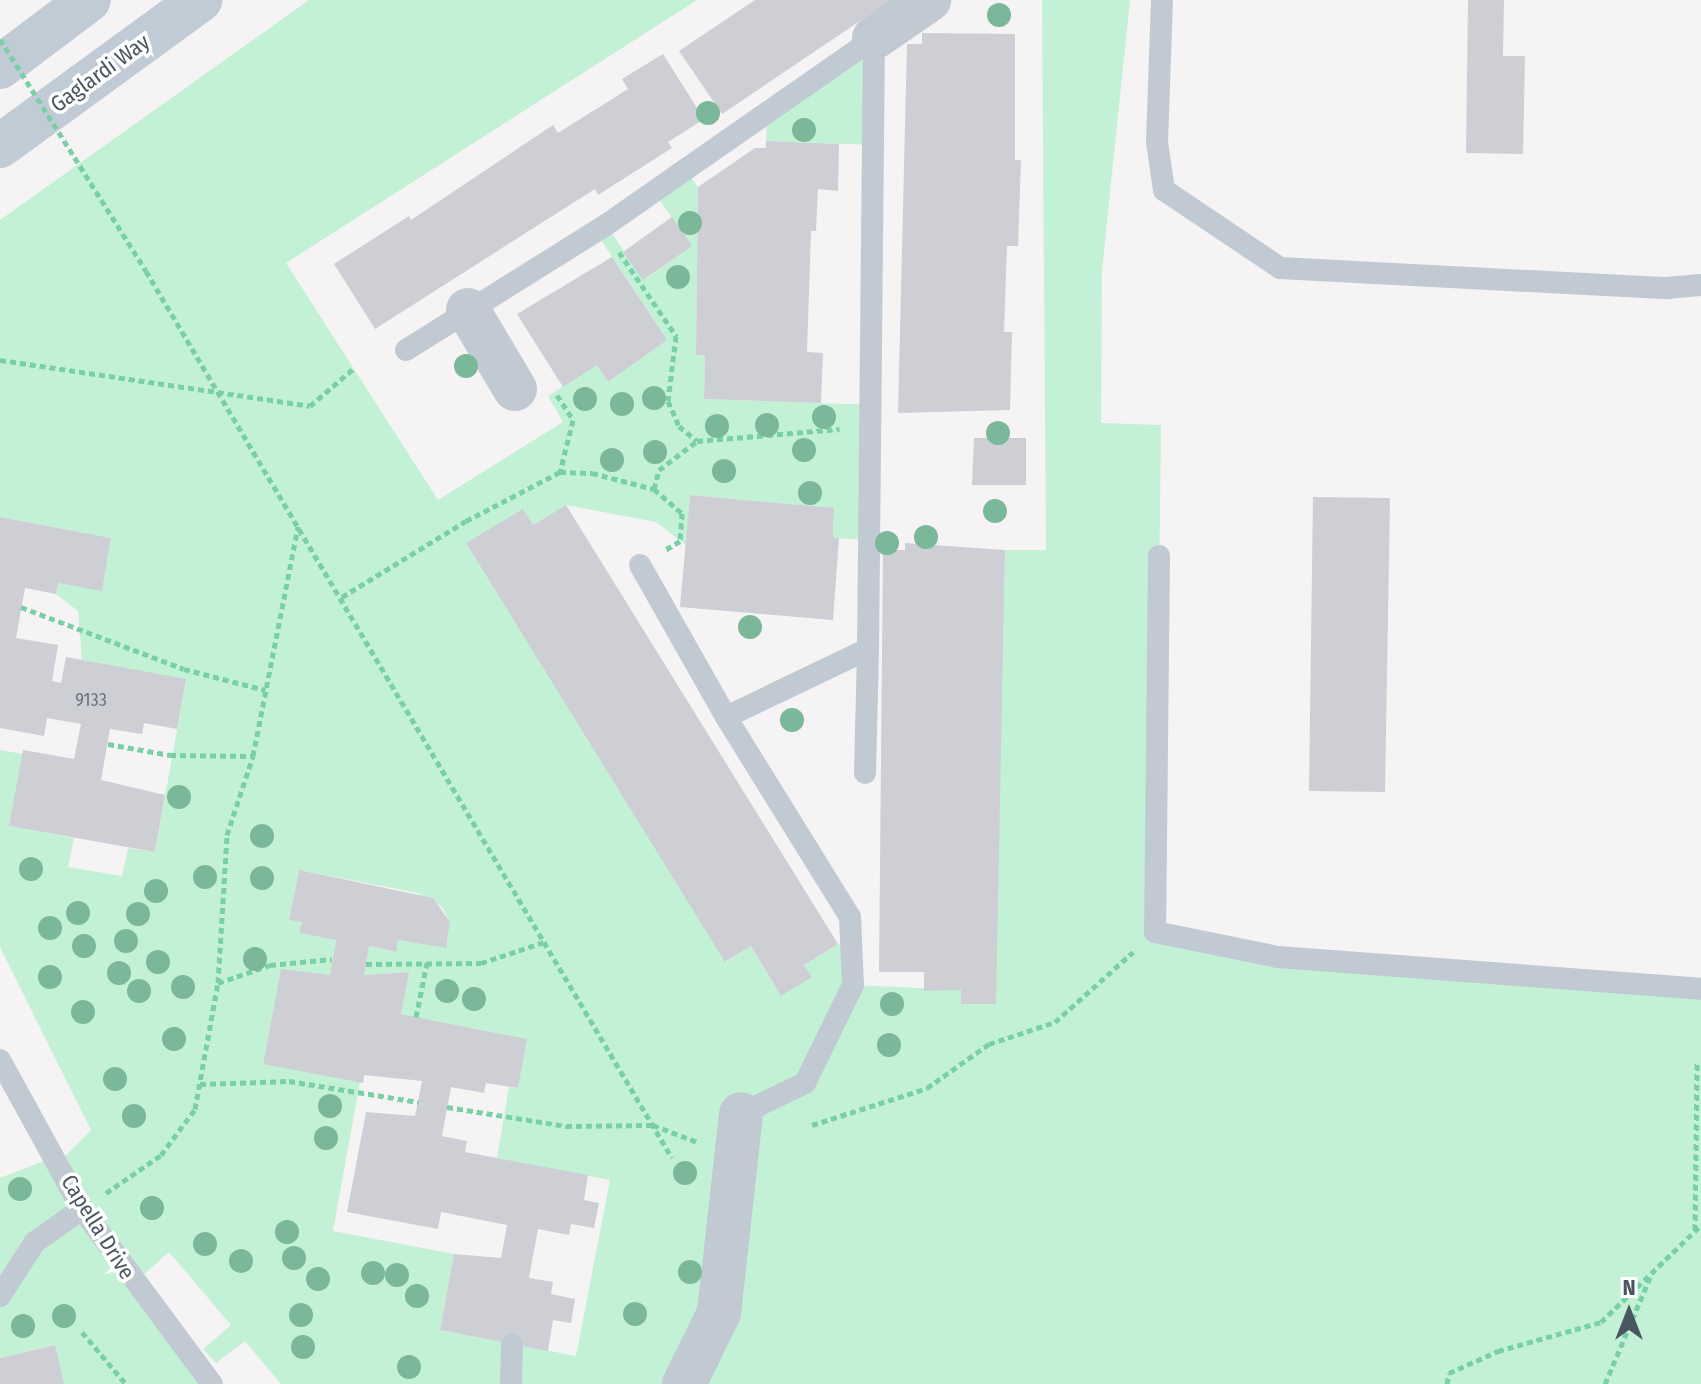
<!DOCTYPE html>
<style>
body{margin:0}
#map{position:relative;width:1701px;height:1384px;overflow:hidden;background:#f5f3f3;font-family:"Fira Sans Condensed",sans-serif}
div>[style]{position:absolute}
.green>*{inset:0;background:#c3f1d5}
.building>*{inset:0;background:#cdcfd5}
.path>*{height:5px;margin-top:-2.5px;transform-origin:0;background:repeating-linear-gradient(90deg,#7ad0a6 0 6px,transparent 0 10px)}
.lane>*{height:22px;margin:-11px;padding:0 11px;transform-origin:11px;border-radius:11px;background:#c1cad2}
.street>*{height:44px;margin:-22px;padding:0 22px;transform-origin:22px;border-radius:22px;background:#c1cad2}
.secondary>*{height:44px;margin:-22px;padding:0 22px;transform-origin:22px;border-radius:22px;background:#c1cbd6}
.path-bridge>*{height:5px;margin-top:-2.5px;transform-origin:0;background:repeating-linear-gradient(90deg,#7ad0a6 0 6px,transparent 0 10px)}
.trees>*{width:24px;height:24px;margin:-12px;border-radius:50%;background:#7bb799}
span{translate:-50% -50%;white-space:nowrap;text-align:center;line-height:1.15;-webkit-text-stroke:7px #fff;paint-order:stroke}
.number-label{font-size:18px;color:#6b747e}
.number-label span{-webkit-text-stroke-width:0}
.street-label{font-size:22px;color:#4a5661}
.north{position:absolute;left:1589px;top:1272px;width:80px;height:80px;-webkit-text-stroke:6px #fff;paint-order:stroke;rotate:0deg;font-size:22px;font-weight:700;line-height:32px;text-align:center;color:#4a5661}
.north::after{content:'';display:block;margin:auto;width:28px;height:36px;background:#4a5661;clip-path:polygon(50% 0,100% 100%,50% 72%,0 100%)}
</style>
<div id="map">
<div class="green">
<i style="clip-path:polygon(evenodd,309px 0,697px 0,286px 263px,438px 500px,563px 422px,548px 396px,597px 365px,608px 382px,666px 340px,596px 232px,606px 225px,644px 280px,691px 246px,654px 192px,685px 170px,698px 187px,696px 354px,705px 355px,704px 399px,874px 405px,871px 540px,833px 538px,834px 508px,690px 495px,686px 545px,656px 522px,566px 505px,533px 525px,523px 510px,466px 543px,726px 962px,751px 946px,781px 996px,812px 977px,804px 965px,838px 944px,851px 942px,853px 985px,961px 990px,962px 1003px,995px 1004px,1005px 550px,1046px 550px,1042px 0,1130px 0,1102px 270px,1101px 423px,1161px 425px,1155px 932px,1278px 957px,1701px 990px,1701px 1384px,281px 1384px,245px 1341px,216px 1363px,203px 1349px,231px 1325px,169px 1252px,133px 1284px,212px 1384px,64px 1384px,54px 1345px,0 1358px,0 1178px,54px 1157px,58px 1163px,91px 1130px,0 947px,0 750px,23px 754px,9px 826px,74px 838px,68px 867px,122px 876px,128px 848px,155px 852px,186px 680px,82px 660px,78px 611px,56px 594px,58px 583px,102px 590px,111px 538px,0 517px,0 220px,309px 0,299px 870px,418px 893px,442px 907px,450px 922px,446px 948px,398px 940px,395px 952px,369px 946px,364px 975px,408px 972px,401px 1014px,526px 1039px,518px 1088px,509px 1087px,497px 1158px,610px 1180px,576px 1356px,440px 1330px,454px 1254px,333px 1231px,360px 1082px,263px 1063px,281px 970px,330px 975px,336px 940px,300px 933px,302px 922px,289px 919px,299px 870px)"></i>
<i style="clip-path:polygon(874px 38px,874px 145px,766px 141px,767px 112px)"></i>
</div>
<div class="building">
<i style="clip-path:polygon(755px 0,891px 0,722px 114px,679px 51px)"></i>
<i style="clip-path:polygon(1468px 0,1504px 0,1503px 56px,1525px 56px,1523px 154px,1466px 153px)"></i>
<i style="clip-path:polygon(922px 33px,1015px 34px,1015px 160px,1021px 160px,1018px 246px,1007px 246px,1004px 332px,1012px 332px,1010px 410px,898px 413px,907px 44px,922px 44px)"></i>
<i style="clip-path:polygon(663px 54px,704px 119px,668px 142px,672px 148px,598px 195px,595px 189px,375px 329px,334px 264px,409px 216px,411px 220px,553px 125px,558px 133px,628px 89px,622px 79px)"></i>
<i style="clip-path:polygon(766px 141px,839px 144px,838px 191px,818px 189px,816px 231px,811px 231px,807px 352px,823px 353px,821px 403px,704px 399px,705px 355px,696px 355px,698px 187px,755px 148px,766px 148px)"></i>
<i style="clip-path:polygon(672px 217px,692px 246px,643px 280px,623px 252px)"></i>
<i style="clip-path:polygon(612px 257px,667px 340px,608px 382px,597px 365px,563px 387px,517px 314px)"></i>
<i style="clip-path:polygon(974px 438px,1026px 438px,1026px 485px,972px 485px)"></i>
<i style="clip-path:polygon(690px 495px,834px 508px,833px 538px,839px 538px,833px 620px,680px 607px)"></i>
<i style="clip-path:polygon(1313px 497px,1390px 498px,1385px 792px,1309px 791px)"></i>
<i style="clip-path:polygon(566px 505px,838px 944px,804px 965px,812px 977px,781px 996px,751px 946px,725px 962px,466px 543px,523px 509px,533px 525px)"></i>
<i style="clip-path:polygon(0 517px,111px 538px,102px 591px,58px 583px,56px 594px,25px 588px,16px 638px,58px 645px,52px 681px,61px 683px,66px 657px,186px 679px,177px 729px,144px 723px,142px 734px,110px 729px,101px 780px,165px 795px,155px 852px,9px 826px,23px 750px,74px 759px,81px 724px,47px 718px,44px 736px,0 728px)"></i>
<i style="clip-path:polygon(905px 543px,1005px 550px,996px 1004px,961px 1004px,961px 990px,924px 991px,924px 972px,879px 972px,883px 550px,905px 550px)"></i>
<i style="clip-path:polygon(299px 870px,433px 898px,450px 922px,446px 948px,398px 940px,396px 952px,369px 946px,364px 975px,409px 972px,401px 1014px,527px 1039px,518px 1088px,486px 1083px,484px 1093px,451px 1087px,442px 1136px,467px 1141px,465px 1152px,588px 1175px,584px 1200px,599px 1203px,594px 1228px,571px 1224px,569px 1235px,538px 1229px,529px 1278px,553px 1282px,551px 1294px,575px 1299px,571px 1323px,553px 1320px,548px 1351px,440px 1330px,454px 1254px,501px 1258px,507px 1225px,441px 1212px,438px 1229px,347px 1212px,366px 1112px,415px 1116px,422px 1081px,364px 1075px,363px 1083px,263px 1064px,281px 969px,330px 975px,336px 940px,299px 933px,302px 922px,289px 920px)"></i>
<i style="clip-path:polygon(55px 1345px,64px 1384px,0 1384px,0 1358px)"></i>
</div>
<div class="path">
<i style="left:619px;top:252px;width:102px;rotate:55.8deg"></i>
<i style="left:676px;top:336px;width:65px;rotate:97deg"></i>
<i style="left:668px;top:401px;width:27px;rotate:66deg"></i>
<i style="left:679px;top:426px;width:23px;rotate:40deg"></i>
<i style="left:146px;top:271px;width:1031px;rotate:59.33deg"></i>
<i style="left:0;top:360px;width:313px;rotate:8.4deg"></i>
<i style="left:310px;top:406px;width:58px;rotate:-40.8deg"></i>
<i style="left:557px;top:395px;width:30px;rotate:57deg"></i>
<i style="left:573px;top:420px;width:54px;rotate:104deg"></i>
<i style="left:654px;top:489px;width:20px;rotate:-75deg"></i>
<i style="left:659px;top:470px;width:48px;rotate:-37.3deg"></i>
<i style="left:697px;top:441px;width:143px;rotate:-4.8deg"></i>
<i style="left:342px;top:597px;width:145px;rotate:-31.5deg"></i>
<i style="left:466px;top:521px;width:106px;rotate:-27.5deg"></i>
<i style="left:560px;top:472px;width:32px;rotate:2deg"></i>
<i style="left:592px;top:473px;width:64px;rotate:14.5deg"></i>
<i style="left:654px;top:489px;width:37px;rotate:41deg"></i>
<i style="left:682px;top:513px;width:28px;rotate:94deg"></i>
<i style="left:680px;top:541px;width:17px;rotate:149deg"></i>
<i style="left:21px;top:607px;width:174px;rotate:20.8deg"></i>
<i style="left:184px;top:669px;width:84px;rotate:14.5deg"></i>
<i style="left:108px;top:744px;width:63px;rotate:10.1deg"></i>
<i style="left:170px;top:755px;width:83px;rotate:0.7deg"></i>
<i style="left:366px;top:964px;width:115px;rotate:-0.5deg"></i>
<i style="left:481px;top:963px;width:66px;rotate:-18.4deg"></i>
<i style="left:218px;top:983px;width:55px;rotate:-19.1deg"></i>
<i style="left:270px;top:965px;width:62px;rotate:-5.5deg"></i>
<i style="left:416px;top:1017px;width:55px;rotate:-78.5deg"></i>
<i style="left:200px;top:1084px;width:89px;rotate:-1.9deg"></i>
<i style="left:289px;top:1081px;width:131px;rotate:9.2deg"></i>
<i style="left:447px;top:1107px;width:121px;rotate:9.1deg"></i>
<i style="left:566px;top:1126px;width:87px;rotate:-0.7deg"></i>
<i style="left:653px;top:1125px;width:47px;rotate:21.1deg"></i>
<i style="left:812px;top:1125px;width:121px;rotate:-17.8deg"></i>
<i style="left:927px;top:1088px;width:76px;rotate:-35.4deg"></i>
<i style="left:989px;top:1044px;width:70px;rotate:-18.4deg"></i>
<i style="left:1055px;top:1022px;width:105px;rotate:-41.9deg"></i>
<i style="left:106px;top:1193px;width:67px;rotate:-34.6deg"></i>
<i style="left:161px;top:1155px;width:57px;rotate:-53.5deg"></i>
<i style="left:195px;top:1109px;width:128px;rotate:-79.7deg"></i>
<i style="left:218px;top:983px;width:148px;rotate:-86.5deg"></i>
<i style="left:227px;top:835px;width:83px;rotate:-71.8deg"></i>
<i style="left:253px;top:756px;width:234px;rotate:-78.9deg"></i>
<i style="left:1695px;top:1230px;width:168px;rotate:-89.3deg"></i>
<i style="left:82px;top:1332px;width:68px;rotate:49.8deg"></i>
<i style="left:1447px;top:1384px;width:11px;rotate:-80deg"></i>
<i style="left:1449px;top:1373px;width:54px;rotate:-24.2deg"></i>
<i style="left:1498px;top:1351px;width:107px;rotate:-15.7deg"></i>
<i style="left:1601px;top:1322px;width:139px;rotate:-44.1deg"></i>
<i style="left:1605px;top:1384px;width:121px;rotate:-67.1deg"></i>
</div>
<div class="lane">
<i style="left:1162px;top:0;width:142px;rotate:92deg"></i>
<i style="left:1157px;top:142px;width:49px;rotate:81.7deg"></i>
<i style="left:1164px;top:190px;width:140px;rotate:33.9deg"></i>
<i style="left:1280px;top:268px;width:388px;rotate:3deg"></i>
<i style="left:1667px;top:288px;width:34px;rotate:-5deg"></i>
<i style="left:406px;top:350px;width:236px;rotate:-32deg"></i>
<i style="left:606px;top:225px;width:327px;rotate:-34.9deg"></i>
<i style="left:874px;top:38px;width:611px;rotate:90.56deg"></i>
<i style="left:868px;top:649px;width:157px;rotate:154.4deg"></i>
<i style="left:726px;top:717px;width:235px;rotate:58.2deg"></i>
<i style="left:850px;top:917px;width:68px;rotate:87.5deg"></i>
<i style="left:853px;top:985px;width:109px;rotate:116.1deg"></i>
<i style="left:805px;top:1083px;width:71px;rotate:154.2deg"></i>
<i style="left:1159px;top:556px;width:376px;rotate:90.6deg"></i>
<i style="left:1155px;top:932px;width:126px;rotate:11.5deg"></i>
<i style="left:1278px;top:957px;width:424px;rotate:4.3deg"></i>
<i style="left:640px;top:565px;width:175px;rotate:60.5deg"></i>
<i style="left:865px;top:773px;width:124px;rotate:-88.6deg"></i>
<i style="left:0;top:1060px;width:170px;rotate:61.2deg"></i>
<i style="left:82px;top:1209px;width:218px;rotate:53.4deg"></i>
<i style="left:0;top:1296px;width:64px;rotate:-57.1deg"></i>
<i style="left:35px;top:1242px;width:57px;rotate:-35.1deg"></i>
<i style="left:511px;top:1384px;width:40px;rotate:-88.6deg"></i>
</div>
<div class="street">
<i style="left:874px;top:38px;width:67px;rotate:-34.6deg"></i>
<i style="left:468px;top:310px;width:92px;rotate:59.3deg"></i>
<i style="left:684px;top:1384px;width:79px;rotate:-63.8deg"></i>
<i style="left:719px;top:1313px;width:200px;rotate:-83.7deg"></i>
</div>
<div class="secondary">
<i style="left:0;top:67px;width:111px;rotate:-37deg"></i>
<i style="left:0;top:146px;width:248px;rotate:-36.1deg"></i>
</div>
<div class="path-bridge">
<i style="left:0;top:39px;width:274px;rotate:57.8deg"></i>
</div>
<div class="trees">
<i style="left:999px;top:15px"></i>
<i style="left:708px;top:113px"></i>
<i style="left:804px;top:130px"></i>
<i style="left:690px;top:223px"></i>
<i style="left:678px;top:277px"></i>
<i style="left:466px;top:366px"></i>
<i style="left:654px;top:398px"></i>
<i style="left:585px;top:399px"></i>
<i style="left:622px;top:404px"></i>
<i style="left:824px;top:417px"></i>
<i style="left:767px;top:425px"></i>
<i style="left:717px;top:426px"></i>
<i style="left:998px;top:433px"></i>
<i style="left:804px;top:450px"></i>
<i style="left:655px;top:452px"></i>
<i style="left:612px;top:460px"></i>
<i style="left:724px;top:471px"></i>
<i style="left:810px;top:493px"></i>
<i style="left:995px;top:511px"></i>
<i style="left:926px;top:537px"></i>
<i style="left:887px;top:543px"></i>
<i style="left:750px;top:627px"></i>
<i style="left:792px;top:720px"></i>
<i style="left:179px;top:797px"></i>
<i style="left:262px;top:836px"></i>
<i style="left:31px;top:869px"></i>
<i style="left:205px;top:877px"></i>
<i style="left:262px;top:878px"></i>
<i style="left:156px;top:891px"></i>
<i style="left:78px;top:913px"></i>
<i style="left:138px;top:914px"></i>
<i style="left:50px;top:928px"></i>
<i style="left:126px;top:941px"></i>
<i style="left:84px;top:946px"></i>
<i style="left:255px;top:959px"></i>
<i style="left:158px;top:962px"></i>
<i style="left:119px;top:973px"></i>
<i style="left:50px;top:977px"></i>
<i style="left:183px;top:987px"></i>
<i style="left:139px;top:991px"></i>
<i style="left:447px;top:991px"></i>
<i style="left:474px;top:999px"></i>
<i style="left:892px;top:1004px"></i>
<i style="left:83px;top:1012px"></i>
<i style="left:174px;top:1039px"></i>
<i style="left:889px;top:1045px"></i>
<i style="left:115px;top:1079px"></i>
<i style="left:330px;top:1106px"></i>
<i style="left:134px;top:1116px"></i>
<i style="left:326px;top:1138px"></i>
<i style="left:685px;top:1173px"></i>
<i style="left:20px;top:1189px"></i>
<i style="left:152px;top:1208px"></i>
<i style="left:287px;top:1232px"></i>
<i style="left:205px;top:1244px"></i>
<i style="left:294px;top:1258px"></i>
<i style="left:241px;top:1261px"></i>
<i style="left:690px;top:1272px"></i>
<i style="left:373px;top:1273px"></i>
<i style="left:397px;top:1275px"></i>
<i style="left:318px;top:1279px"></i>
<i style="left:417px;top:1296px"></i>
<i style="left:635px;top:1314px"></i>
<i style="left:301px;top:1315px"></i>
<i style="left:64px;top:1316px"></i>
<i style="left:23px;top:1326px"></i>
<i style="left:303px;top:1347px"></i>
<i style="left:409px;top:1367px"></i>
</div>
<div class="number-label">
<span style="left:91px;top:700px">9133</span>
</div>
<div class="street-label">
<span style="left:100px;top:73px;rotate:-36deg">Gaglardi Way</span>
<span style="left:98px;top:1227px;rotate:58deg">Capella Drive</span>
</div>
<div class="north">N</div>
</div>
